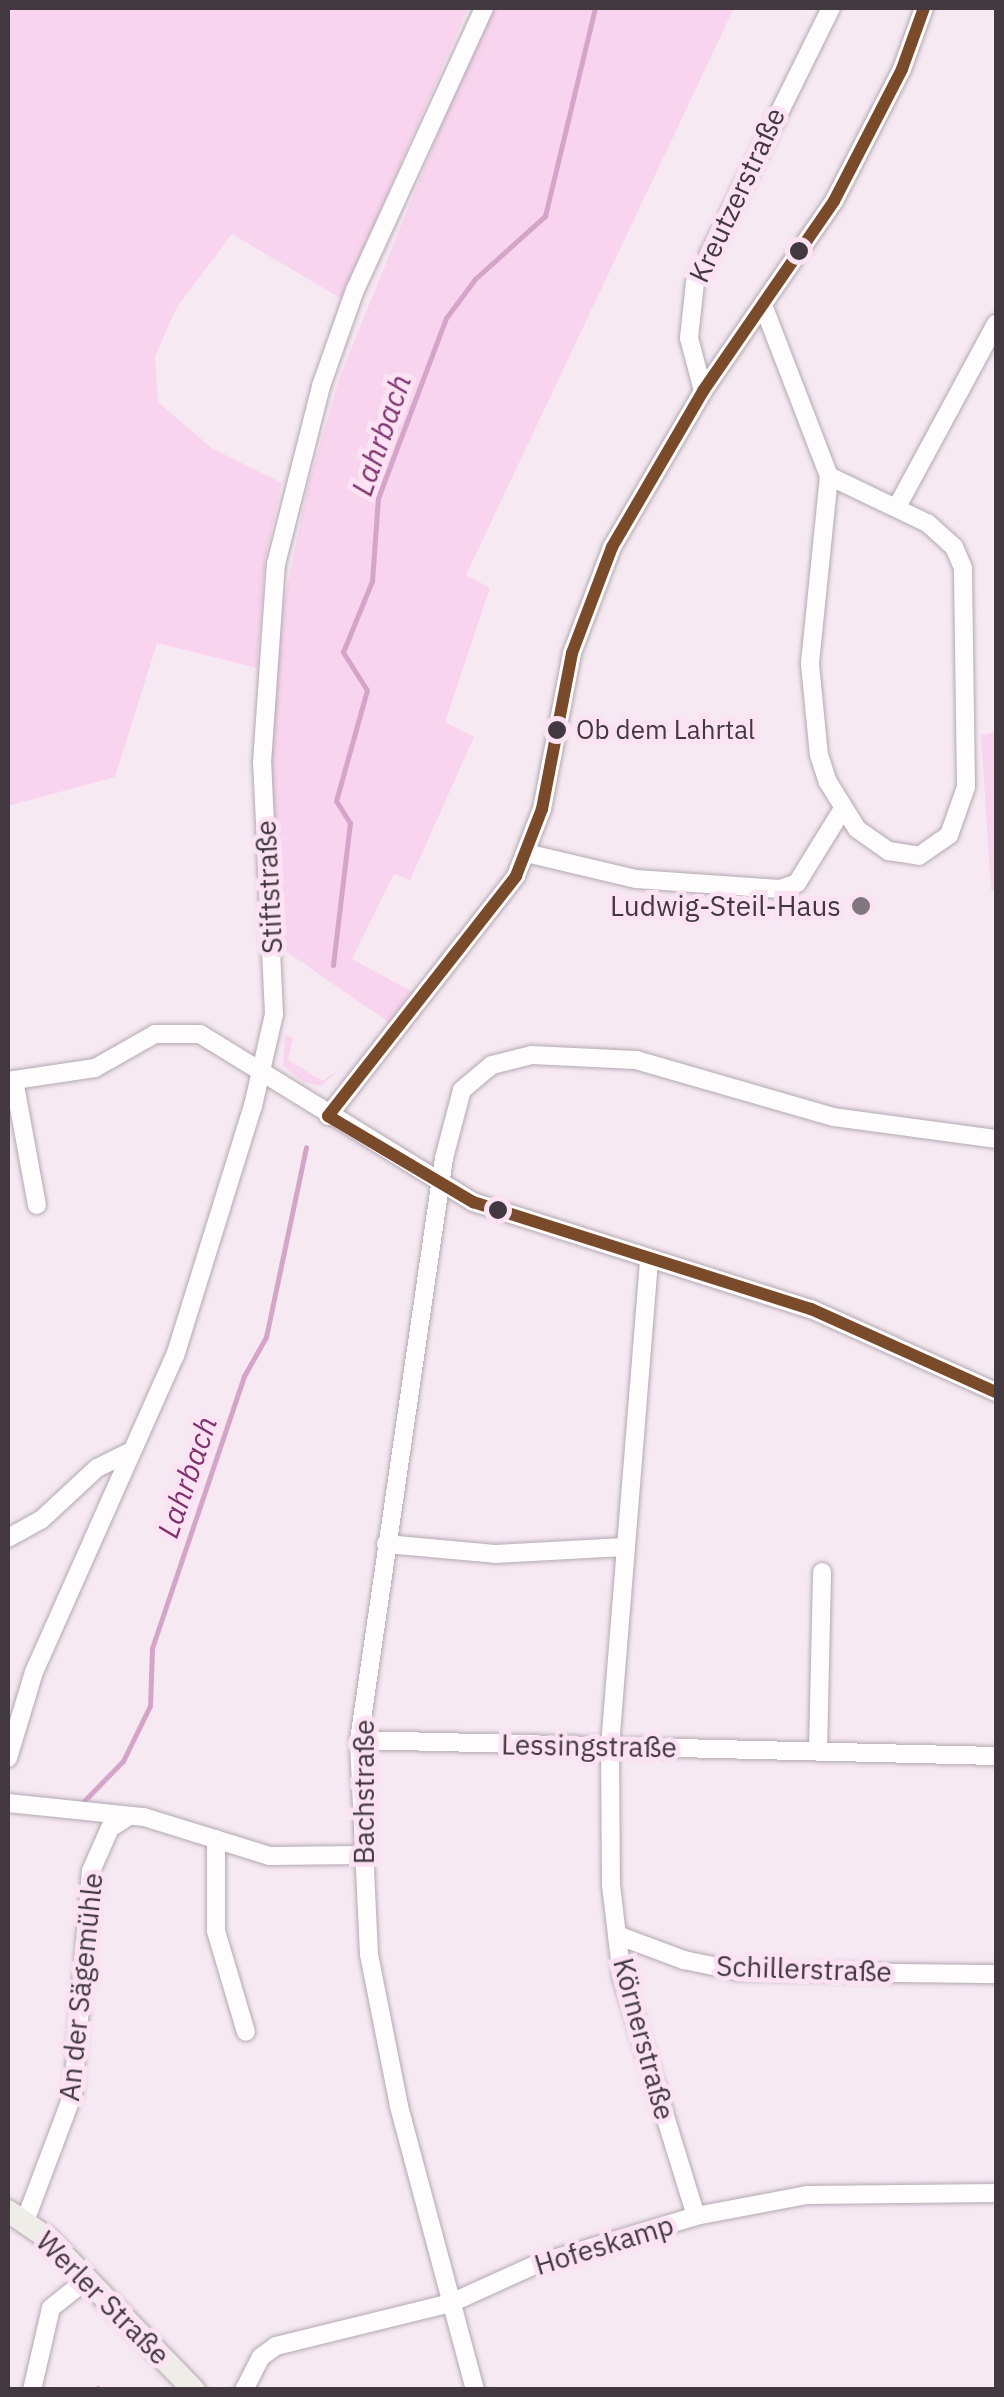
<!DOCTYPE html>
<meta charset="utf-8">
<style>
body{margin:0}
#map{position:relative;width:1004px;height:2397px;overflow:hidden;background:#f6e9f2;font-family:"IBM Plex Sans",sans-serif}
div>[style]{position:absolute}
.green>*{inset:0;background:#f8d4ee}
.stream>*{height:5px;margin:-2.5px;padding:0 2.5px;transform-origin:2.5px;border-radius:2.5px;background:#d4a5c8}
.roads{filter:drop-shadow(0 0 2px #b3a9b1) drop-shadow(0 0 2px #b3a9b1)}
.minor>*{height:18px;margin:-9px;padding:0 9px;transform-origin:9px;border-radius:9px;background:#fefcfd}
.major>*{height:22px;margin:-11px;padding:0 11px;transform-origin:11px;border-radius:11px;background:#efede7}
.bus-1>*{height:12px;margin:-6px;padding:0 6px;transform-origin:6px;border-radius:6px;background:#7a4b2a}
.dots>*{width:28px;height:28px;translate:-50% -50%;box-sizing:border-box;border:5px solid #fce3f4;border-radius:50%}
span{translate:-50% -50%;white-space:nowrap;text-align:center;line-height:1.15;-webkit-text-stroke:10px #fce3f4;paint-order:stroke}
.bus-label{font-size:26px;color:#42383f}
.left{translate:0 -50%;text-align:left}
.street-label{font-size:28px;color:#42383f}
.poi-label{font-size:28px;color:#42383f}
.right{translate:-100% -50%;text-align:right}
.water-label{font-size:30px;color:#7e336e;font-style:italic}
.frame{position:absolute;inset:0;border:10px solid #42383f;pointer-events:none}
</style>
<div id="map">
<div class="green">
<i style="clip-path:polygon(8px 8px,468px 8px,342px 299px,232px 234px,177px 307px,155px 356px,158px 402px,213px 449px,282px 483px,265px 560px,257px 668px,157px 643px,115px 777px,8px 806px)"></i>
<i style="clip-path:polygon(489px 8px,734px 8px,466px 575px,490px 588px,445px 722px,474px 737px,410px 880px,394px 874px,352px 959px,420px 996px,394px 1026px,271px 941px,268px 677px,308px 486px,339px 379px)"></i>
<i style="clip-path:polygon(996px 732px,996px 890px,991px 890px,981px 735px)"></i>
<i style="clip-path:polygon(285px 1035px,293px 1038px,288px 1060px,323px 1081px,341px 1068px,321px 1086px,304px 1082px,283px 1066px)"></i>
</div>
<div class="stream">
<i style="left:333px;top:965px;width:143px;rotate:-83.2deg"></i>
<i style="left:350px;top:823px;width:26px;rotate:-122deg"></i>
<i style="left:336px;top:801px;width:115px;rotate:-74.4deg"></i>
<i style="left:367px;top:690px;width:45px;rotate:-122.3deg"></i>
<i style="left:343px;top:652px;width:77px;rotate:-67.8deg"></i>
<i style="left:372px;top:581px;width:83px;rotate:-85.9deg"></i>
<i style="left:378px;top:498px;width:192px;rotate:-69.3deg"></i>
<i style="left:446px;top:318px;width:49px;rotate:-53.4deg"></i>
<i style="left:475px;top:279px;width:94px;rotate:-42deg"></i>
<i style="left:545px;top:216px;width:214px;rotate:-76.5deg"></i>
<i style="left:81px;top:1804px;width:60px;rotate:-45.7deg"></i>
<i style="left:123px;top:1761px;width:61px;rotate:-63.9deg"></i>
<i style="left:150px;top:1706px;width:58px;rotate:-88deg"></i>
<i style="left:152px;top:1648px;width:287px;rotate:-71.3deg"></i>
<i style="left:244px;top:1376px;width:45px;rotate:-60.6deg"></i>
<i style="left:266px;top:1337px;width:194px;rotate:-78.1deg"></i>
<i style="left:97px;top:2390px;width:2px;rotate:-63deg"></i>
</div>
<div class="roads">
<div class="minor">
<i style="left:763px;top:305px;width:183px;rotate:68.9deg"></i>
<i style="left:829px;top:476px;width:189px;rotate:95.8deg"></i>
<i style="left:810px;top:664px;width:91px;rotate:84.4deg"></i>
<i style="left:819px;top:755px;width:28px;rotate:72deg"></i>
<i style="left:828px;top:782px;width:55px;rotate:58.3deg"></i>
<i style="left:857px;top:829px;width:39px;rotate:35deg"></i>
<i style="left:889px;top:851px;width:30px;rotate:9deg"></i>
<i style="left:919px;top:856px;width:37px;rotate:-35deg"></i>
<i style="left:949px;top:835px;width:51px;rotate:-70.5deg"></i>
<i style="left:966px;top:787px;width:219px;rotate:-90.8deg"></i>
<i style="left:963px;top:568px;width:23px;rotate:-113deg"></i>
<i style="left:954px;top:547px;width:36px;rotate:-138deg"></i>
<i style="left:927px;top:523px;width:109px;rotate:-154.4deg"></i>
<i style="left:703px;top:391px;width:55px;rotate:-104.8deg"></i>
<i style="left:689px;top:338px;width:55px;rotate:-83.8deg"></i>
<i style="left:695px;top:283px;width:307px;rotate:-63.7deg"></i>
<i style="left:898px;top:505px;width:206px;rotate:-61.6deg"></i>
<i style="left:526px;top:853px;width:113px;rotate:13.3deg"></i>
<i style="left:636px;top:879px;width:144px;rotate:4deg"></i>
<i style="left:780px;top:889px;width:18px;rotate:-19deg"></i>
<i style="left:797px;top:883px;width:86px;rotate:-58.3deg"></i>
<i style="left:14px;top:1080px;width:127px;rotate:79.6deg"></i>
<i style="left:8px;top:1081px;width:88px;rotate:-8.5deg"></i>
<i style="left:95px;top:1068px;width:69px;rotate:-29.5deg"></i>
<i style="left:155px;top:1034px;width:45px"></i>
<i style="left:200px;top:1034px;width:321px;rotate:31.6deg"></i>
<i style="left:473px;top:1202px;width:355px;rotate:17.6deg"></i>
<i style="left:811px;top:1309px;width:203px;rotate:24.2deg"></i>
<i style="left:328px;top:1116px;width:305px;rotate:-51.9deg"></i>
<i style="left:516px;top:876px;width:72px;rotate:-68.8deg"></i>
<i style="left:542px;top:809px;width:159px;rotate:-79.1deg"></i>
<i style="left:572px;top:653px;width:113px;rotate:-69.3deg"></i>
<i style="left:612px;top:547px;width:181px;rotate:-59.7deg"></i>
<i style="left:703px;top:391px;width:231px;rotate:-55.4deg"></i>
<i style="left:834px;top:201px;width:148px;rotate:-62.7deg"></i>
<i style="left:902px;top:69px;width:65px;rotate:-70.2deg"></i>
<i style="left:649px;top:1261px;width:487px;rotate:94.6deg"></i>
<i style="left:610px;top:1746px;width:139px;rotate:89.6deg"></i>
<i style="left:611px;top:1885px;width:93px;rotate:83.2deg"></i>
<i style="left:622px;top:1977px;width:250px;rotate:72.8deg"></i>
<i style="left:8px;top:1538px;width:38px;rotate:-29deg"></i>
<i style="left:41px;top:1520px;width:76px;rotate:-42.9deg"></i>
<i style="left:97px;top:1468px;width:39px;rotate:-26deg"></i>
<i style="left:386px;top:1544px;width:109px;rotate:5.2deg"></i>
<i style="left:495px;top:1554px;width:129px;rotate:-3.1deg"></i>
<i style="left:359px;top:1740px;width:637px;rotate:1.44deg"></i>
<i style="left:818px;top:1751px;width:179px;rotate:-88.7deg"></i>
<i style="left:8px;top:1758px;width:90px;rotate:-73.2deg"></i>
<i style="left:34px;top:1672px;width:346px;rotate:-66deg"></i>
<i style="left:175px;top:1356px;width:262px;rotate:-72.7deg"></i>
<i style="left:253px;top:1106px;width:94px;rotate:-77.1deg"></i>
<i style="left:274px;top:1014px;width:251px;rotate:-92.7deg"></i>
<i style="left:262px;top:763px;width:199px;rotate:-86deg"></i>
<i style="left:276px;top:564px;width:184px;rotate:-75.8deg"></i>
<i style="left:321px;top:386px;width:102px;rotate:-70.5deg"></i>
<i style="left:355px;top:290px;width:310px;rotate:-65.4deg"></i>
<i style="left:8px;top:1803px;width:137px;rotate:5.9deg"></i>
<i style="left:144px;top:1817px;width:132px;rotate:17.2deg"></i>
<i style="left:270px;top:1856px;width:92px;rotate:-0.6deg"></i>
<i style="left:216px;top:1839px;width:92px;rotate:90deg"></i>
<i style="left:216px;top:1931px;width:105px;rotate:73.5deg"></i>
<i style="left:617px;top:1935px;width:72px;rotate:20.5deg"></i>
<i style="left:684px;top:1960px;width:54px;rotate:11.7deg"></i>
<i style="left:737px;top:1971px;width:259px;rotate:0.7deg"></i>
<i style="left:25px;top:2221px;width:136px;rotate:-69.3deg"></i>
<i style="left:73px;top:2094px;width:224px;rotate:-85.4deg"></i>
<i style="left:91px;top:1871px;width:47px;rotate:-66.2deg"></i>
<i style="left:110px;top:1828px;width:19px;rotate:-32deg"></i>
<i style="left:32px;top:2390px;width:84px;rotate:-77deg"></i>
<i style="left:51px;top:2308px;width:45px;rotate:-38.7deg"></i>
<i style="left:244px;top:2390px;width:37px;rotate:-63deg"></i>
<i style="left:261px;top:2357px;width:19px;rotate:-36deg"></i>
<i style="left:276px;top:2346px;width:180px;rotate:-13.8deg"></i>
<i style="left:451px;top:2303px;width:94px;rotate:-24.4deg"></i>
<i style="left:537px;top:2264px;width:166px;rotate:-16.8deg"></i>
<i style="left:696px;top:2216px;width:113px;rotate:-10.7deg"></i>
<i style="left:807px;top:2195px;width:189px;rotate:-0.6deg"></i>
<i style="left:475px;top:2390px;width:294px;rotate:-105deg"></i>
<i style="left:399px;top:2106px;width:155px;rotate:-101.2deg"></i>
<i style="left:369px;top:1954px;width:214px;rotate:-92.7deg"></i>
<i style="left:359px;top:1740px;width:588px;rotate:-81.69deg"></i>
<i style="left:444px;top:1158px;width:70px;rotate:-75.2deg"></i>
<i style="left:462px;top:1090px;width:39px;rotate:-40deg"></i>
<i style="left:492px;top:1065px;width:41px;rotate:-14deg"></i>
<i style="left:532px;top:1055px;width:104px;rotate:2.8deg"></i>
<i style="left:636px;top:1060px;width:206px;rotate:16.1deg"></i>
<i style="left:834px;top:1117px;width:163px;rotate:7.7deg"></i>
</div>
<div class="major">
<i style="left:8px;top:2211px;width:46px;rotate:34.4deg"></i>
<i style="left:46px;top:2237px;width:213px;rotate:46deg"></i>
</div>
</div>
<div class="bus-1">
<i style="left:328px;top:1116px;width:305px;rotate:-51.9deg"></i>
<i style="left:516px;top:876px;width:72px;rotate:-68.8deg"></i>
<i style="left:542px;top:809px;width:159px;rotate:-79.1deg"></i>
<i style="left:572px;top:653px;width:113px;rotate:-69.3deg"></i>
<i style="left:612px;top:547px;width:181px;rotate:-59.7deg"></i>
<i style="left:703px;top:391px;width:231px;rotate:-55.4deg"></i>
<i style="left:834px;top:201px;width:148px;rotate:-62.7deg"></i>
<i style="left:902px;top:69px;width:65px;rotate:-70.2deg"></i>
<i style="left:328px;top:1116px;width:169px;rotate:30.7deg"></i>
<i style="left:473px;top:1202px;width:355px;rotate:17.6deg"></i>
<i style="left:811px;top:1309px;width:203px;rotate:24.2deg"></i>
</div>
<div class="dots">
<i style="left:799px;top:251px;background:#42383f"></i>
<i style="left:557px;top:730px;background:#42383f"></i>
<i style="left:861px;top:906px;background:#81767e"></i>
<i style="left:498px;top:1210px;background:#42383f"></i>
</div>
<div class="bus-label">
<span class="left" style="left:576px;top:730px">Ob dem Lahrtal</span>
</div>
<div class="street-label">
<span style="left:737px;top:195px;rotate:-65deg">Kreutzerstraße</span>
<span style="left:269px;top:887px;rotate:-93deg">Stiftstraße</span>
<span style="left:589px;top:1746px;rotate:1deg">Lessingstraße</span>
<span style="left:364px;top:1792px;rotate:-90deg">Bachstraße</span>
<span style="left:804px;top:1969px;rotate:2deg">Schillerstraße</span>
<span style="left:81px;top:1987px;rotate:-84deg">An der Sägemühle</span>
<span style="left:644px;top:2039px;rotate:75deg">Körnerstraße</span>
<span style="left:604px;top:2245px;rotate:-17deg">Hofeskamp</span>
<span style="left:103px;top:2298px;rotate:45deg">Werler Straße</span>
</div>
<div class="poi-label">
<span class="right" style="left:841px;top:906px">Ludwig-Steil-Haus</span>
</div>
<div class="water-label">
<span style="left:381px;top:435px;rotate:-71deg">Lahrbach</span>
<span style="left:187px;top:1477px;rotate:-71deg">Lahrbach</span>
</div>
<div class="frame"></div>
</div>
